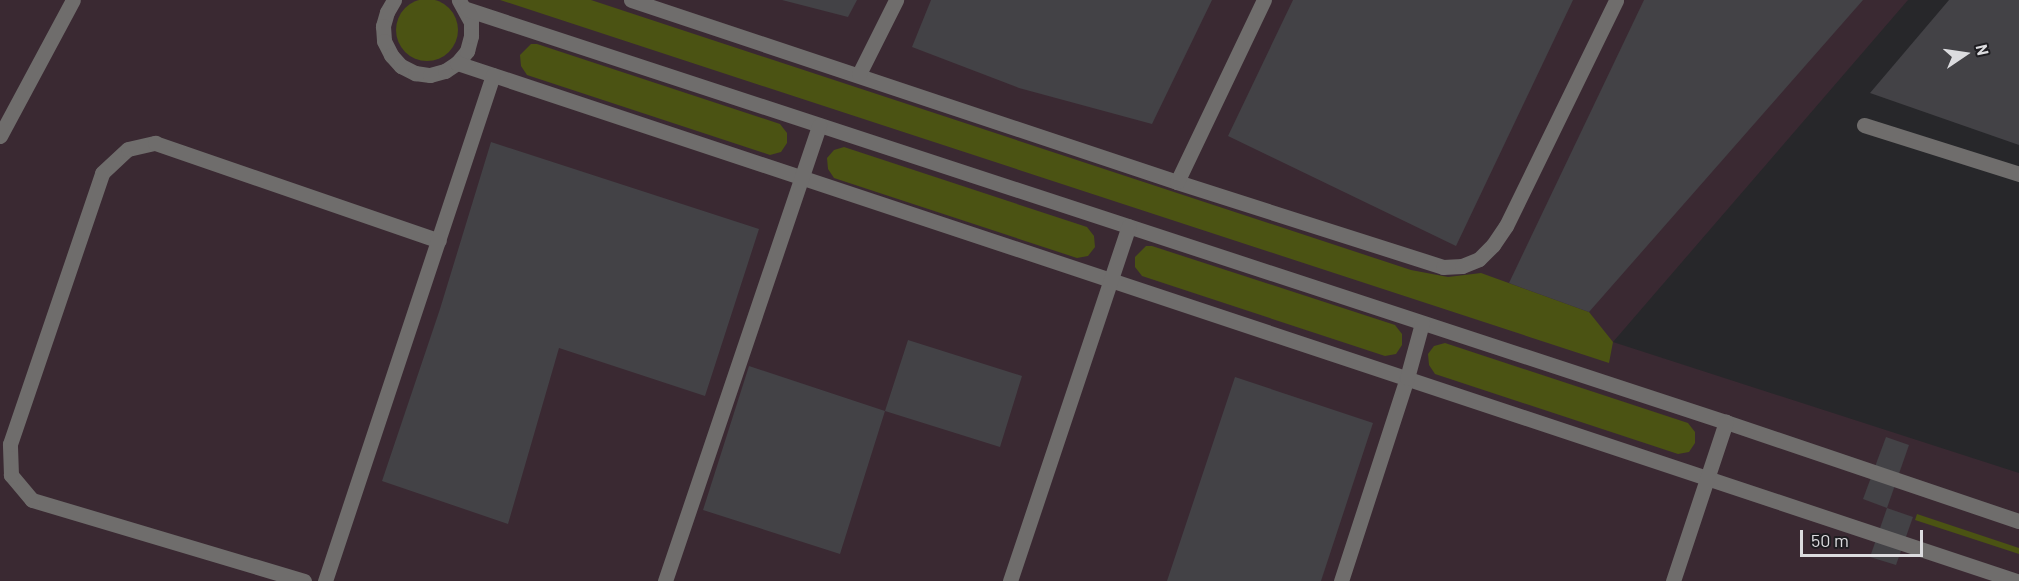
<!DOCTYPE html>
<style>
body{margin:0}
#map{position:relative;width:2019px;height:581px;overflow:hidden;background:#27272a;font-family:Barlow,sans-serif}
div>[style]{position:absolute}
.industrial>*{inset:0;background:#3a2932}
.green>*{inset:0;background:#4b5313}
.round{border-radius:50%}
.building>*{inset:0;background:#434246}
.minor>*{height:15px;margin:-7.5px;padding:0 7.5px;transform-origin:7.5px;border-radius:7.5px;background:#6f6d6c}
span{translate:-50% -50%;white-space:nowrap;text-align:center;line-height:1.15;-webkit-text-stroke:4.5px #1e1d21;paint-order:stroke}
.north{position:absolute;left:1935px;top:24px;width:60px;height:60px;-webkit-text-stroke:4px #1e1d21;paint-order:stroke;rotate:77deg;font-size:16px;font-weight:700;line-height:24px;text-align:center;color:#dcdcdf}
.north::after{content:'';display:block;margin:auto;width:21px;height:27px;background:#dcdcdf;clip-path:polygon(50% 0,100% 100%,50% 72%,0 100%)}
.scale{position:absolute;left:1800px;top:530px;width:123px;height:27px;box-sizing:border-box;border:3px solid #dcdcdf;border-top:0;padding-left:8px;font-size:18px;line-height:21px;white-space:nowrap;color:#dcdcdf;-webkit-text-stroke:4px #1e1d21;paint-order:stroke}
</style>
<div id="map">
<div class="industrial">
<i style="clip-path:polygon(0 0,1908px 0,1613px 342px,2019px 473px,2019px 581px,0 581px)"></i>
</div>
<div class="green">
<i class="round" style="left:396px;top:-1px;width:62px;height:62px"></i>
<i style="clip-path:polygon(500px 0,591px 0,1411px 270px,1448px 277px,1481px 273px,1589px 312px,1613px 342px,1609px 363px)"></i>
<i style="clip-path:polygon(531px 44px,537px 44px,780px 124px,787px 133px,787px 143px,781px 152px,770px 155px,527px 75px,521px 66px,520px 55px)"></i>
<i style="clip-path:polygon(844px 147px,1087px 227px,1094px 236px,1095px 247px,1088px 256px,1077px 258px,834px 178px,828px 169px,827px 158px,834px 150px)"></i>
<i style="clip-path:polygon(1146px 246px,1152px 246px,1395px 325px,1402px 334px,1402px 345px,1396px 354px,1385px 356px,1142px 276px,1135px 267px,1135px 257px)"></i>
<i style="clip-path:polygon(1445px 343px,1688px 423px,1695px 432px,1695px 443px,1689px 452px,1678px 454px,1435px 374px,1429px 365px,1428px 354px,1434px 346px)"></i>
<i style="clip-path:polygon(1917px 514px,2019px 548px,2019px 554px,1915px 520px)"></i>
</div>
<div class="building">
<i style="clip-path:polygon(782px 0,857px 0,848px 17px)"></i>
<i style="clip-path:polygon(931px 0,1212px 0,1152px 124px,1019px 88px,912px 47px)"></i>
<i style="clip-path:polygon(1293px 0,1573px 0,1456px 246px,1228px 136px)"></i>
<i style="clip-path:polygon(1644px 0,1863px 0,1589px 312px,1509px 283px)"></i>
<i style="clip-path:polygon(1949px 0,2019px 0,2019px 145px,1870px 93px)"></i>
<i style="clip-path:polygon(491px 142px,759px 229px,705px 396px,559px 348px,508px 524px,382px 481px,440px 309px)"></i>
<i style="clip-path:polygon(908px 340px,1022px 376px,1000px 447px,885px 411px,840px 554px,703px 510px,749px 366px,885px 411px)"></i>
<i style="clip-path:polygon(1235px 377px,1373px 423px,1321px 581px,1167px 581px)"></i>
<i style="clip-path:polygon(1886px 437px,1909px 445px,1887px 508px,1863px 499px)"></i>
<i style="clip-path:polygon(1887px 508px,1913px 517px,1896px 565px,1870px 557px)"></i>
</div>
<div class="minor">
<i style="left:394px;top:0;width:14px;rotate:120deg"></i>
<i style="left:387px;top:12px;width:15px;rotate:106deg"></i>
<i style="left:383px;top:26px;width:15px;rotate:86deg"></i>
<i style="left:384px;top:41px;width:16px;rotate:63deg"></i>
<i style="left:391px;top:55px;width:15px;rotate:48deg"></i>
<i style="left:401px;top:66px;width:16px;rotate:27deg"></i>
<i style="left:415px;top:73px;width:15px;rotate:8deg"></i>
<i style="left:430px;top:75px;width:16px;rotate:-15deg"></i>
<i style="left:445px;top:71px;width:14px;rotate:-34deg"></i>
<i style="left:457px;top:63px;width:16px;rotate:-50deg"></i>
<i style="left:467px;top:51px;width:16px;rotate:-75deg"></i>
<i style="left:471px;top:36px;width:14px;rotate:-90deg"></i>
<i style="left:471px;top:22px;width:25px;rotate:-119deg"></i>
<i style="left:631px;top:0;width:576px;rotate:18.43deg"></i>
<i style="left:1177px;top:182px;width:279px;rotate:17.7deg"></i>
<i style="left:1443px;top:267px;width:19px;rotate:-3deg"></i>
<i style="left:1462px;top:266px;width:18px;rotate:-22deg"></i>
<i style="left:1479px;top:259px;width:20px;rotate:-45deg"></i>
<i style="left:1493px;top:245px;width:23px;rotate:-56deg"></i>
<i style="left:1506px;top:226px;width:251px;rotate:-64deg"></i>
<i style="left:466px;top:9px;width:1326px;rotate:18.15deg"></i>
<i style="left:1726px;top:422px;width:309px;rotate:18.7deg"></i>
<i style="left:457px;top:63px;width:1644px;rotate:18.37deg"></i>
<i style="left:859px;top:74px;width:83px;rotate:-63.4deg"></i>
<i style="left:1864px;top:125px;width:163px;rotate:17.5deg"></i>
<i style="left:0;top:136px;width:154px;rotate:-61.8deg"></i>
<i style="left:1177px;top:182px;width:202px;rotate:-64.5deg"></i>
<i style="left:304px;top:581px;width:284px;rotate:-163.4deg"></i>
<i style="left:32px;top:500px;width:33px;rotate:-130deg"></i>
<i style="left:11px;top:475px;width:31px;rotate:-92deg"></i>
<i style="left:10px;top:444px;width:286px;rotate:-71.2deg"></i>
<i style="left:102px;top:173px;width:35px;rotate:-43deg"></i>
<i style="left:128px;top:149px;width:28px;rotate:-13deg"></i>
<i style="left:155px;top:143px;width:300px;rotate:19deg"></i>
<i style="left:325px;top:581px;width:533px;rotate:-71.63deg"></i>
<i style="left:665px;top:581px;width:481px;rotate:-71.3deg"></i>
<i style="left:1010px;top:581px;width:374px;rotate:-71.5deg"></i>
<i style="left:1341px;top:581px;width:213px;rotate:-72deg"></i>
<i style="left:1407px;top:378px;width:57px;rotate:-74.7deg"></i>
<i style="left:1673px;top:581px;width:168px;rotate:-71.6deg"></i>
</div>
<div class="north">N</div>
<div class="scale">50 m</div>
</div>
